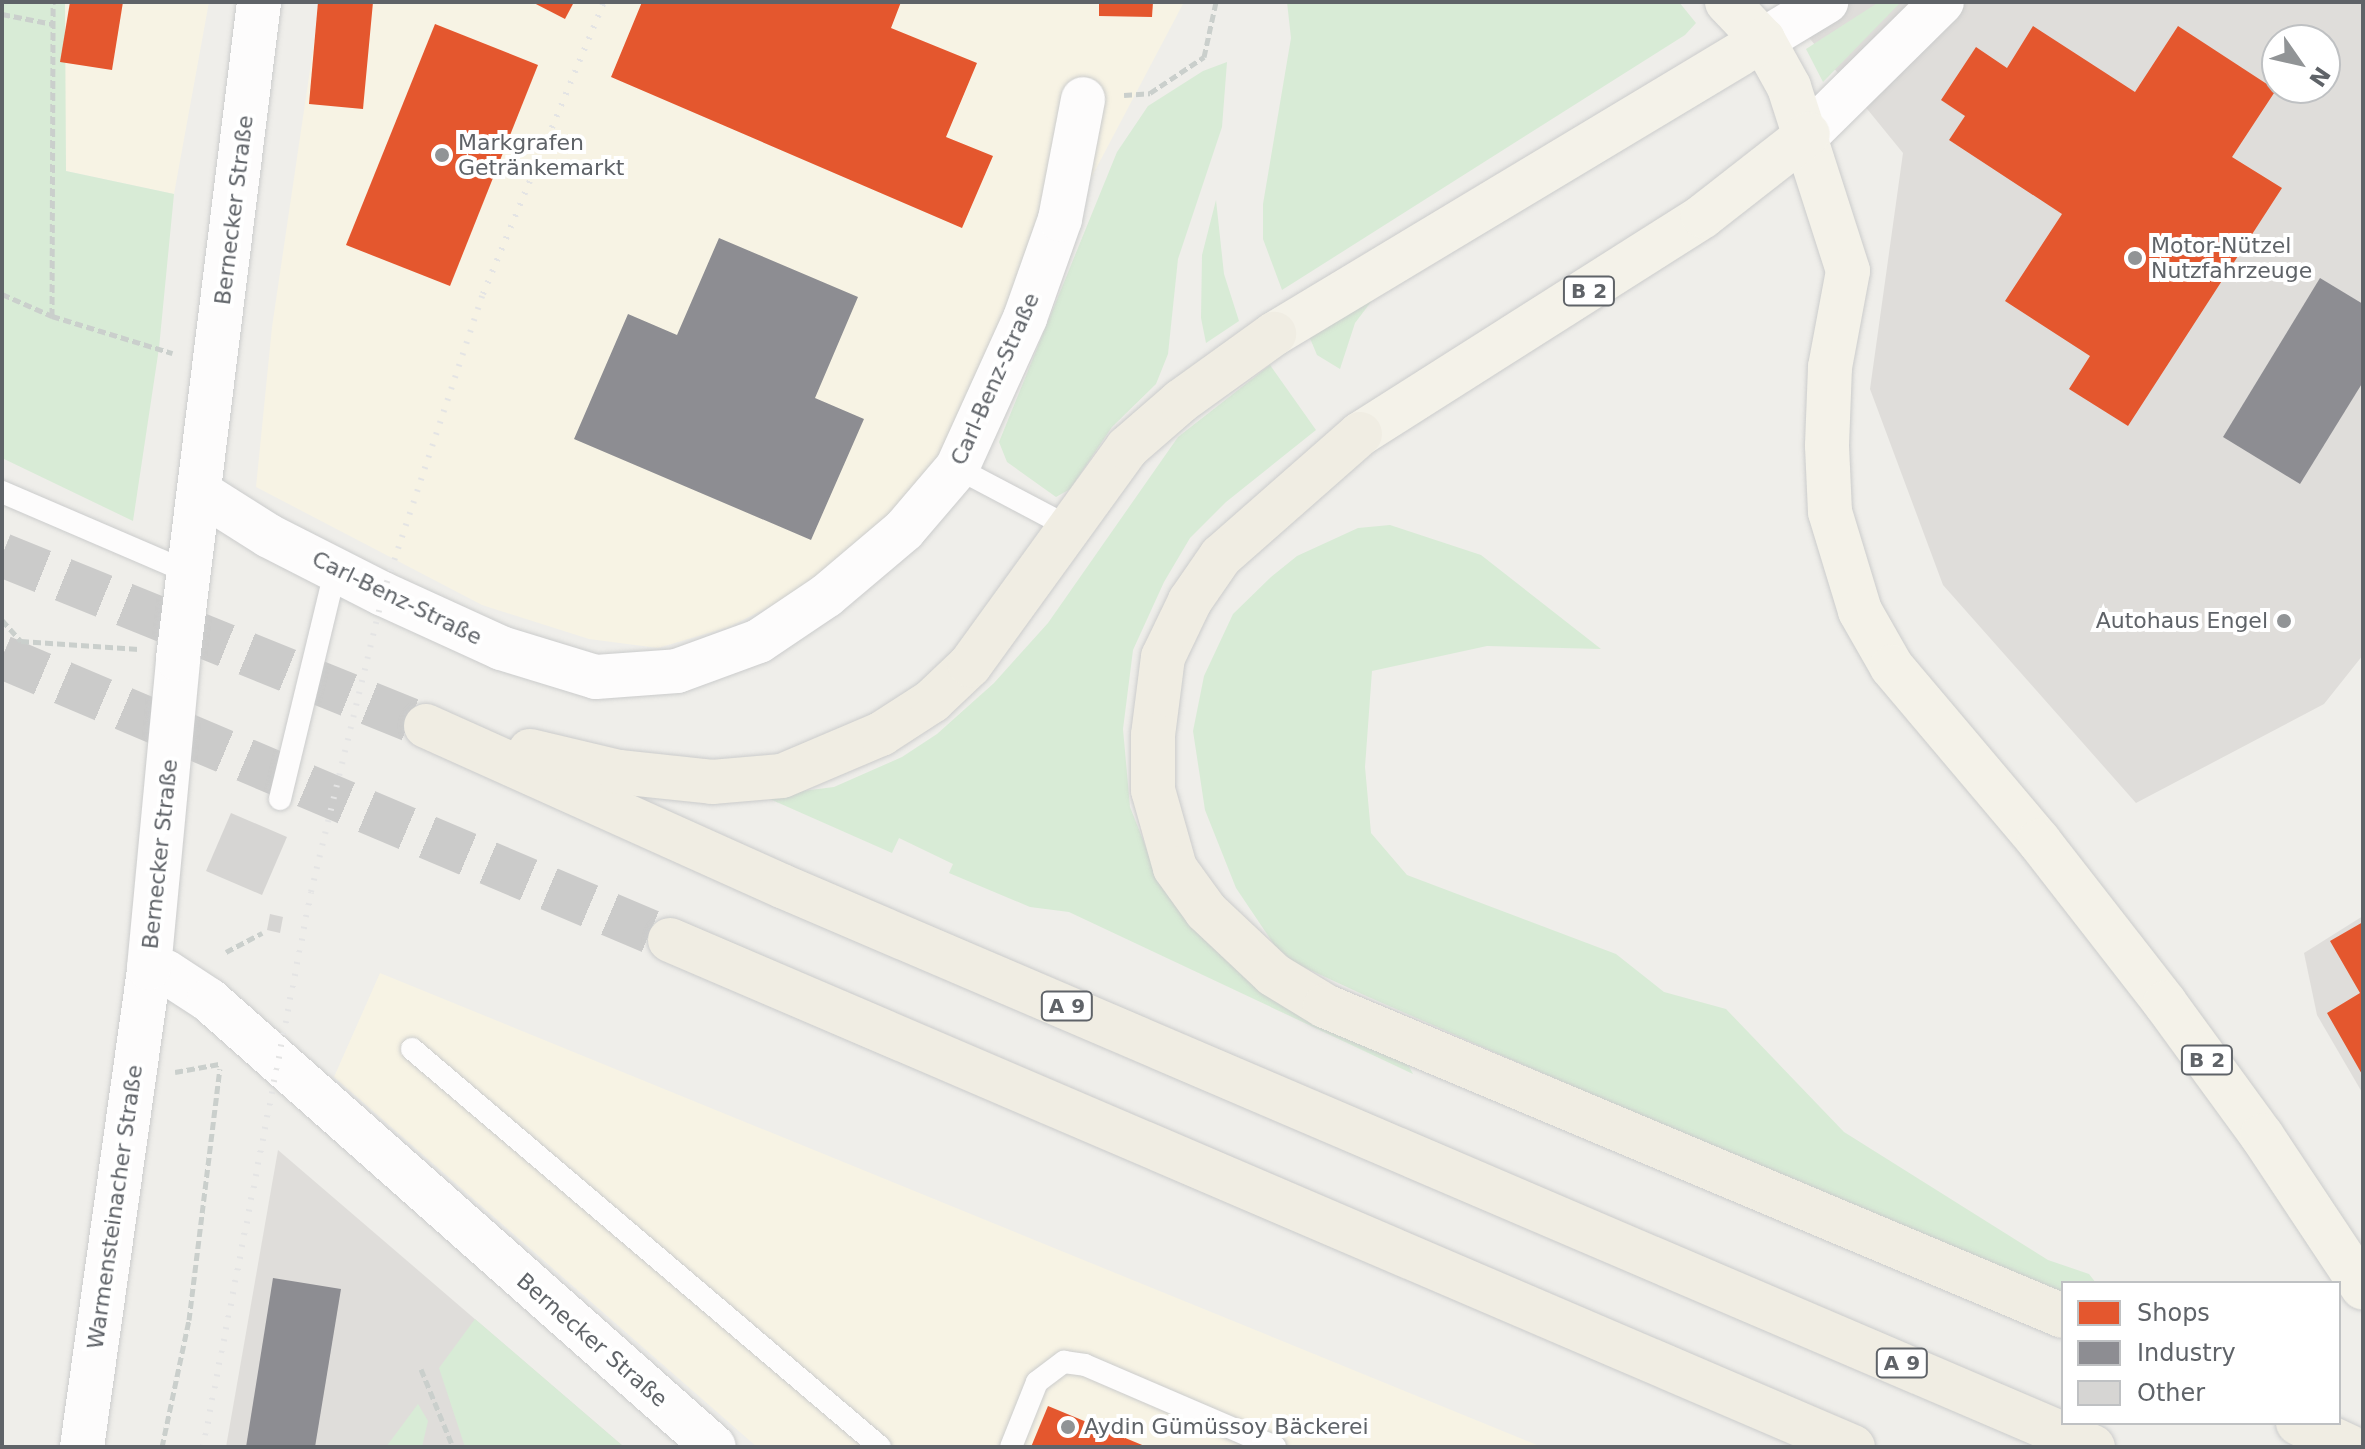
<!DOCTYPE html>
<meta charset="utf-8">
<style>
body{margin:0}
#map{position:relative;width:2365px;height:1449px;overflow:hidden;background:#efeeea;font-family:"DejaVu Sans",sans-serif}
div>[style]{position:absolute}
.commercial>*{inset:0;background:#f7f3e4}
.industrial>*{inset:0;background:#dfddda}
.green>*{inset:0;background:#d8ebd6}
.shops>*{inset:0;background:#e4572e}
.industry>*{inset:0;background:#8d8d92}
.building>*{inset:0;background:#d6d5d3}
.highway-tunnel>*{height:44px;margin-top:-22px;transform-origin:0;background:repeating-linear-gradient(90deg,#cbcbca 0 44px,transparent 0 66px)}
.path>*{height:5px;margin-top:-2.5px;transform-origin:0;background:repeating-linear-gradient(90deg,#cacfcc 0 8px,transparent 0 12px)}
.roads{filter:drop-shadow(0 0 2px #cbcccc) drop-shadow(0 0 2px #cbcccc)}
.lane>*{height:22px;margin:-11px;padding:0 11px;transform-origin:11px;border-radius:11px;background:#fdfcfc}
.street>*{height:44px;margin:-22px;padding:0 22px;transform-origin:22px;border-radius:22px;background:#fdfcfc}
.secondary>*{height:44px;margin:-22px;padding:0 22px;transform-origin:22px;border-radius:22px;background:#fdfcfc}
.primary>*{height:44px;margin:-22px;padding:0 22px;transform-origin:22px;border-radius:22px;background:#f4f2e9}
.highway>*{height:44px;margin:-22px;padding:0 22px;transform-origin:22px;border-radius:22px;background:#f0ede3}
.rail>*{height:6px;margin-top:-3px;transform-origin:0;background:repeating-linear-gradient(90deg,#e4e4e4 0 2px,transparent 0 12px)}
.dots>*{width:22px;height:22px;translate:-50% -50%;box-sizing:border-box;border:4px solid #fff;border-radius:50%}
span{translate:-50% -50%;white-space:nowrap;text-align:center;line-height:1.15;-webkit-text-stroke:8px #fff;paint-order:stroke}
.shield-label span{padding:2px 6px;background:#fff;border:2px solid;border-radius:6px;-webkit-text-stroke-width:0}
.shield-label{font-size:20px;color:#5f6368;font-weight:700}
.poi-label{font-size:22px;color:#5f6368}
.left{translate:0 -50%;text-align:left}
.right{translate:-100% -50%;text-align:right}
.street-label{font-size:22px;color:#5f6368}
.frame{position:absolute;inset:0;border:4px solid #5f6368;pointer-events:none}
.legend{position:absolute;left:2061px;top:1281px;width:280px;height:144px;box-sizing:border-box;background:#fff;border:2px solid #bfc1c3;margin:0;padding:10px 14px;list-style:none;font-size:24px;color:#5f6368}
.legend li{display:flex;align-items:center;gap:16px;height:40px}
.legend b{width:40px;border:2px solid #bfc1c3}
.north{position:absolute;left:2261px;top:24px;width:80px;height:80px;box-sizing:border-box;background:#fff;border:2px solid #bfc1c3;border-radius:50%;rotate:124deg;font-size:22px;font-weight:700;line-height:32px;text-align:center;color:#5f6368}
.north::after{content:'';display:block;margin:auto;width:28px;height:36px;background:#919496;clip-path:polygon(50% 0,100% 100%,50% 72%,0 100%)}
</style>
<div id="map">
<div class="commercial">
<i style="clip-path:polygon(63px 2px,209px 2px,174px 194px,66px 171px)"></i>
<i style="clip-path:polygon(320px 2px,1184px 2px,948px 449px,884px 523px,807px 588px,729px 627px,658px 648px,589px 639px,482px 605px,256px 487px,272px 327px)"></i>
<i style="clip-path:polygon(380px 973px,1542px 1447px,757px 1447px,334px 1077px)"></i>
</div>
<div class="industrial">
<i style="clip-path:polygon(evenodd,1780px 2px,2363px 2px,2363px 655px,2324px 704px,2136px 803px,1943px 585px,1870px 389px,1903px 153px,1780px 2px,2277px 40px,2325px 40px,2325px 88px,2277px 88px,2277px 40px)"></i>
<i style="clip-path:polygon(2363px 916px,2363px 1094px,2317px 1015px,2304px 953px)"></i>
<i style="clip-path:polygon(278px 1150px,624px 1447px,226px 1447px)"></i>
</div>
<div class="green">
<i style="clip-path:polygon(2px 2px,65px 2px,66px 171px,174px 194px,159px 348px,133px 521px,2px 458px)"></i>
<i style="clip-path:polygon(1287px 2px,1679px 2px,1696px 23px,1685px 35px,1282px 290px,1263px 239px,1263px 204px,1291px 38px)"></i>
<i style="clip-path:polygon(1879px 2px,1901px 2px,1823px 82px,1806px 49px)"></i>
<i style="clip-path:polygon(1227px 62px,1222px 127px,1178px 259px,1168px 354px,1156px 384px,1112px 427px,1070px 489px,1056px 497px,1007px 462px,999px 442px,1117px 152px,1148px 106px,1203px 71px)"></i>
<i style="clip-path:polygon(1216px 200px,1224px 274px,1239px 321px,1206px 343px,1201px 318px,1202px 255px)"></i>
<i style="clip-path:polygon(1383px 286px,1355px 323px,1340px 369px,1317px 355px,1309px 336px)"></i>
<i style="clip-path:polygon(1270px 365px,1316px 430px,1226px 502px,1190px 538px,1164px 582px,1133px 650px,1123px 729px,1130px 807px,1153px 865px,1407px 1063px,1413px 1074px,1069px 912px,1030px 907px,949px 873px,953px 864px,899px 838px,892px 853px,763px 796px,834px 787px,902px 757px,937px 734px,994px 683px,1048px 623px,1178px 437px)"></i>
<i style="clip-path:polygon(1390px 525px,1481px 555px,1601px 649px,1487px 646px,1372px 671px,1365px 767px,1371px 833px,1407px 875px,1616px 954px,1664px 992px,1726px 1009px,1844px 1132px,2048px 1260px,2089px 1274px,2096px 1283px,2063px 1283px,2063px 1301px,1364px 995px,1295px 963px,1275px 946px,1236px 888px,1205px 810px,1193px 731px,1204px 676px,1233px 614px,1271px 577px,1297px 556px,1358px 528px)"></i>
<i style="clip-path:polygon(475px 1319px,624px 1447px,465px 1447px,439px 1368px)"></i>
<i style="clip-path:polygon(418px 1404px,428px 1421px,422px 1447px,386px 1447px)"></i>
</div>
<div class="shops">
<i style="clip-path:polygon(70px 2px,123px 2px,112px 70px,60px 62px)"></i>
<i style="clip-path:polygon(318px 2px,373px 2px,363px 109px,309px 104px)"></i>
<i style="clip-path:polygon(532px 2px,574px 2px,565px 19px)"></i>
<i style="clip-path:polygon(642px 2px,901px 2px,891px 28px,977px 63px,946px 137px,993px 156px,962px 228px,611px 77px)"></i>
<i style="clip-path:polygon(1099px 2px,1153px 2px,1152px 17px,1099px 16px)"></i>
<i style="clip-path:polygon(435px 24px,538px 65px,450px 286px,346px 245px)"></i>
<i style="clip-path:polygon(2033px 26px,2135px 92px,2178px 26px,2276px 90px,2232px 157px,2282px 188px,2128px 426px,2069px 389px,2090px 356px,2005px 301px,2062px 214px,1949px 140px,1965px 116px,1941px 100px,1976px 47px,2007px 68px)"></i>
<i style="clip-path:polygon(2363px 922px,2363px 1076px,2327px 1013px,2360px 993px,2330px 941px)"></i>
<i style="clip-path:polygon(1048px 1406px,1147px 1447px,1031px 1447px)"></i>
</div>
<div class="industry">
<i style="clip-path:polygon(719px 238px,858px 297px,815px 398px,864px 419px,811px 540px,574px 439px,628px 314px,677px 335px)"></i>
<i style="clip-path:polygon(2320px 278px,2363px 304px,2363px 382px,2300px 484px,2223px 437px)"></i>
<i style="clip-path:polygon(273px 1278px,341px 1289px,315px 1447px,246px 1447px)"></i>
</div>
<div class="building">
<i style="clip-path:polygon(231px 813px,287px 837px,262px 895px,206px 871px)"></i>
<i style="clip-path:polygon(270px 914px,283px 917px,280px 933px,267px 930px)"></i>
</div>
<div class="highway-tunnel">
<i style="left:2px;top:555px;width:457px;rotate:22deg"></i>
<i style="left:2px;top:657px;width:725px;rotate:22.96deg"></i>
</div>
<div class="path">
<i style="left:2px;top:14px;width:52px;rotate:11.1deg"></i>
<i style="left:1124px;top:95px;width:26px;rotate:-4deg"></i>
<i style="left:1150px;top:93px;width:65px;rotate:-33.7deg"></i>
<i style="left:1204px;top:57px;width:56px;rotate:-77.7deg"></i>
<i style="left:2px;top:294px;width:55px;rotate:23.7deg"></i>
<i style="left:52px;top:316px;width:126px;rotate:17.1deg"></i>
<i style="left:52px;top:316px;width:314px;rotate:-89.8deg"></i>
<i style="left:2px;top:620px;width:28px;rotate:48deg"></i>
<i style="left:21px;top:641px;width:118px;rotate:3.9deg"></i>
<i style="left:226px;top:952px;width:41px;rotate:-27.8deg"></i>
<i style="left:175px;top:1072px;width:45px;rotate:-10.3deg"></i>
<i style="left:421px;top:1369px;width:84px;rotate:67.7deg"></i>
<i style="left:162px;top:1447px;width:130px;rotate:-78deg"></i>
<i style="left:189px;top:1320px;width:253px;rotate:-83deg"></i>
</div>
<div class="roads">
<div class="lane">
<i style="left:957px;top:468px;width:124px;rotate:27.8deg"></i>
<i style="left:2px;top:492px;width:205px;rotate:23.3deg"></i>
<i style="left:280px;top:799px;width:238px;rotate:-76.4deg"></i>
<i style="left:412px;top:1049px;width:614px;rotate:40.38deg"></i>
<i style="left:1011px;top:1447px;width:70px;rotate:-68.2deg"></i>
<i style="left:1037px;top:1382px;width:34px;rotate:-37deg"></i>
<i style="left:1064px;top:1362px;width:21px;rotate:8deg"></i>
<i style="left:1085px;top:1365px;width:207px;rotate:23.3deg"></i>
</div>
<div class="street">
<i style="left:201px;top:493px;width:80px;rotate:32.3deg"></i>
<i style="left:269px;top:536px;width:128px;rotate:27deg"></i>
<i style="left:383px;top:594px;width:130px;rotate:24.6deg"></i>
<i style="left:501px;top:648px;width:99px;rotate:17deg"></i>
<i style="left:596px;top:677px;width:81px;rotate:-4.2deg"></i>
<i style="left:677px;top:671px;width:87px;rotate:-20.1deg"></i>
<i style="left:759px;top:641px;width:81px;rotate:-33.9deg"></i>
<i style="left:826px;top:596px;width:102px;rotate:-40.2deg"></i>
<i style="left:904px;top:530px;width:82px;rotate:-49.5deg"></i>
<i style="left:957px;top:468px;width:165px;rotate:-65.6deg"></i>
<i style="left:1025px;top:318px;width:105px;rotate:-70.5deg"></i>
<i style="left:1060px;top:219px;width:122px;rotate:-79.1deg"></i>
</div>
<div class="secondary">
<i style="left:1763px;top:40px;width:74px;rotate:-31.1deg"></i>
<i style="left:1808px;top:134px;width:188px;rotate:-44.6deg"></i>
<i style="left:149px;top:968px;width:17px;rotate:13deg"></i>
<i style="left:166px;top:972px;width:51px;rotate:33.1deg"></i>
<i style="left:209px;top:1000px;width:674px;rotate:41.51deg"></i>
<i style="left:82px;top:1447px;width:484px;rotate:-82deg"></i>
<i style="left:149px;top:968px;width:310px;rotate:-84.6deg"></i>
<i style="left:178px;top:659px;width:662px;rotate:-82.97deg"></i>
</div>
<div class="primary">
<i style="left:1727px;top:2px;width:52px;rotate:46.5deg"></i>
<i style="left:1763px;top:40px;width:54px;rotate:61deg"></i>
<i style="left:1789px;top:87px;width:193px;rotate:72.2deg"></i>
<i style="left:1848px;top:271px;width:98px;rotate:100.6deg"></i>
<i style="left:1830px;top:367px;width:79px;rotate:92.2deg"></i>
<i style="left:1827px;top:446px;width:66px;rotate:87.4deg"></i>
<i style="left:1830px;top:512px;width:103px;rotate:73.1deg"></i>
<i style="left:1860px;top:611px;width:64px;rotate:60.3deg"></i>
<i style="left:1892px;top:667px;width:228px;rotate:49.8deg"></i>
<i style="left:2039px;top:841px;width:205px;rotate:52.1deg"></i>
<i style="left:2165px;top:1003px;width:165px;rotate:53.9deg"></i>
<i style="left:2262px;top:1136px;width:182px;rotate:56.4deg"></i>
<i style="left:1274px;top:334px;width:571px;rotate:-31.02deg"></i>
<i style="left:1360px;top:434px;width:406px;rotate:-32.4deg"></i>
<i style="left:1703px;top:216px;width:133px;rotate:-38deg"></i>
</div>
<div class="highway">
<i style="left:1360px;top:434px;width:185px;rotate:138.7deg"></i>
<i style="left:1221px;top:556px;width:55px;rotate:124.6deg"></i>
<i style="left:1190px;top:601px;width:62px;rotate:115.7deg"></i>
<i style="left:1163px;top:657px;width:79px;rotate:97.3deg"></i>
<i style="left:1153px;top:735px;width:55px;rotate:90deg"></i>
<i style="left:1153px;top:790px;width:81px;rotate:74.2deg"></i>
<i style="left:1175px;top:868px;width:53px;rotate:54.2deg"></i>
<i style="left:1206px;top:911px;width:93px;rotate:43.3deg"></i>
<i style="left:1274px;top:975px;width:60px;rotate:31.3deg"></i>
<i style="left:1325px;top:1006px;width:800px;rotate:22.79deg"></i>
<i style="left:426px;top:726px;width:390px;rotate:24.2deg"></i>
<i style="left:782px;top:886px;width:1426px;rotate:23.17deg"></i>
<i style="left:530px;top:751px;width:91px;rotate:13.3deg"></i>
<i style="left:619px;top:772px;width:94px;rotate:6.1deg"></i>
<i style="left:712px;top:782px;width:70px;rotate:-4.9deg"></i>
<i style="left:782px;top:776px;width:108px;rotate:-23deg"></i>
<i style="left:881px;top:734px;width:61px;rotate:-32.9deg"></i>
<i style="left:932px;top:701px;width:52px;rotate:-43.5deg"></i>
<i style="left:970px;top:665px;width:268px;rotate:-54.1deg"></i>
<i style="left:1127px;top:448px;width:72px;rotate:-41deg"></i>
<i style="left:1181px;top:401px;width:115px;rotate:-35.8deg"></i>
<i style="left:670px;top:940px;width:1287px;rotate:23.2deg"></i>
<i style="left:2298px;top:1423px;width:57px;rotate:24.8deg"></i>
</div>
</div>
<div class="rail">
<i style="left:203px;top:1447px;width:565px;rotate:-78.99deg"></i>
<i style="left:311px;top:892px;width:307px;rotate:-76.4deg"></i>
<i style="left:383px;top:594px;width:316px;rotate:-71.6deg"></i>
<i style="left:483px;top:294px;width:316px;rotate:-67.5deg"></i>
</div>
<div class="dots">
<i style="left:442px;top:155px;background:#919496"></i>
<i style="left:2135px;top:258px;background:#919496"></i>
<i style="left:2284px;top:621px;background:#919496"></i>
<i style="left:1068px;top:1427px;background:#919496"></i>
</div>
<div class="shield-label">
<span style="left:1589px;top:291px">B 2</span>
<span style="left:1067px;top:1006px">A 9</span>
<span style="left:2207px;top:1060px">B 2</span>
<span style="left:1902px;top:1363px">A 9</span>
</div>
<div class="poi-label">
<span class="left" style="left:458px;top:155px">Markgrafen<br>Getränkemarkt</span>
<span class="left" style="left:2151px;top:258px">Motor-Nützel<br>Nutzfahrzeuge</span>
<span class="right" style="left:2268px;top:621px">Autohaus Engel</span>
<span class="left" style="left:1084px;top:1427px">Aydin Gümüssoy Bäckerei</span>
</div>
<div class="street-label">
<span style="left:234px;top:210px;rotate:-83deg">Bernecker Straße</span>
<span style="left:995px;top:379px;rotate:-66deg">Carl-Benz-Straße</span>
<span style="left:397px;top:598px;rotate:26deg">Carl-Benz-Straße</span>
<span style="left:160px;top:854px;rotate:-84deg">Bernecker Straße</span>
<span style="left:115px;top:1207px;rotate:-82deg">Warmensteinacher Straße</span>
<span style="left:592px;top:1340px;rotate:41deg">Bernecker Straße</span>
</div>
<div class="frame"></div>
<ul class="legend">
<li><b style="height:22px;background:#e4572e"></b>Shops</li>
<li><b style="height:22px;background:#8d8d92"></b>Industry</li>
<li><b style="height:22px;background:#d6d5d3"></b>Other</li>
</ul>
<div class="north">N</div>
</div>
